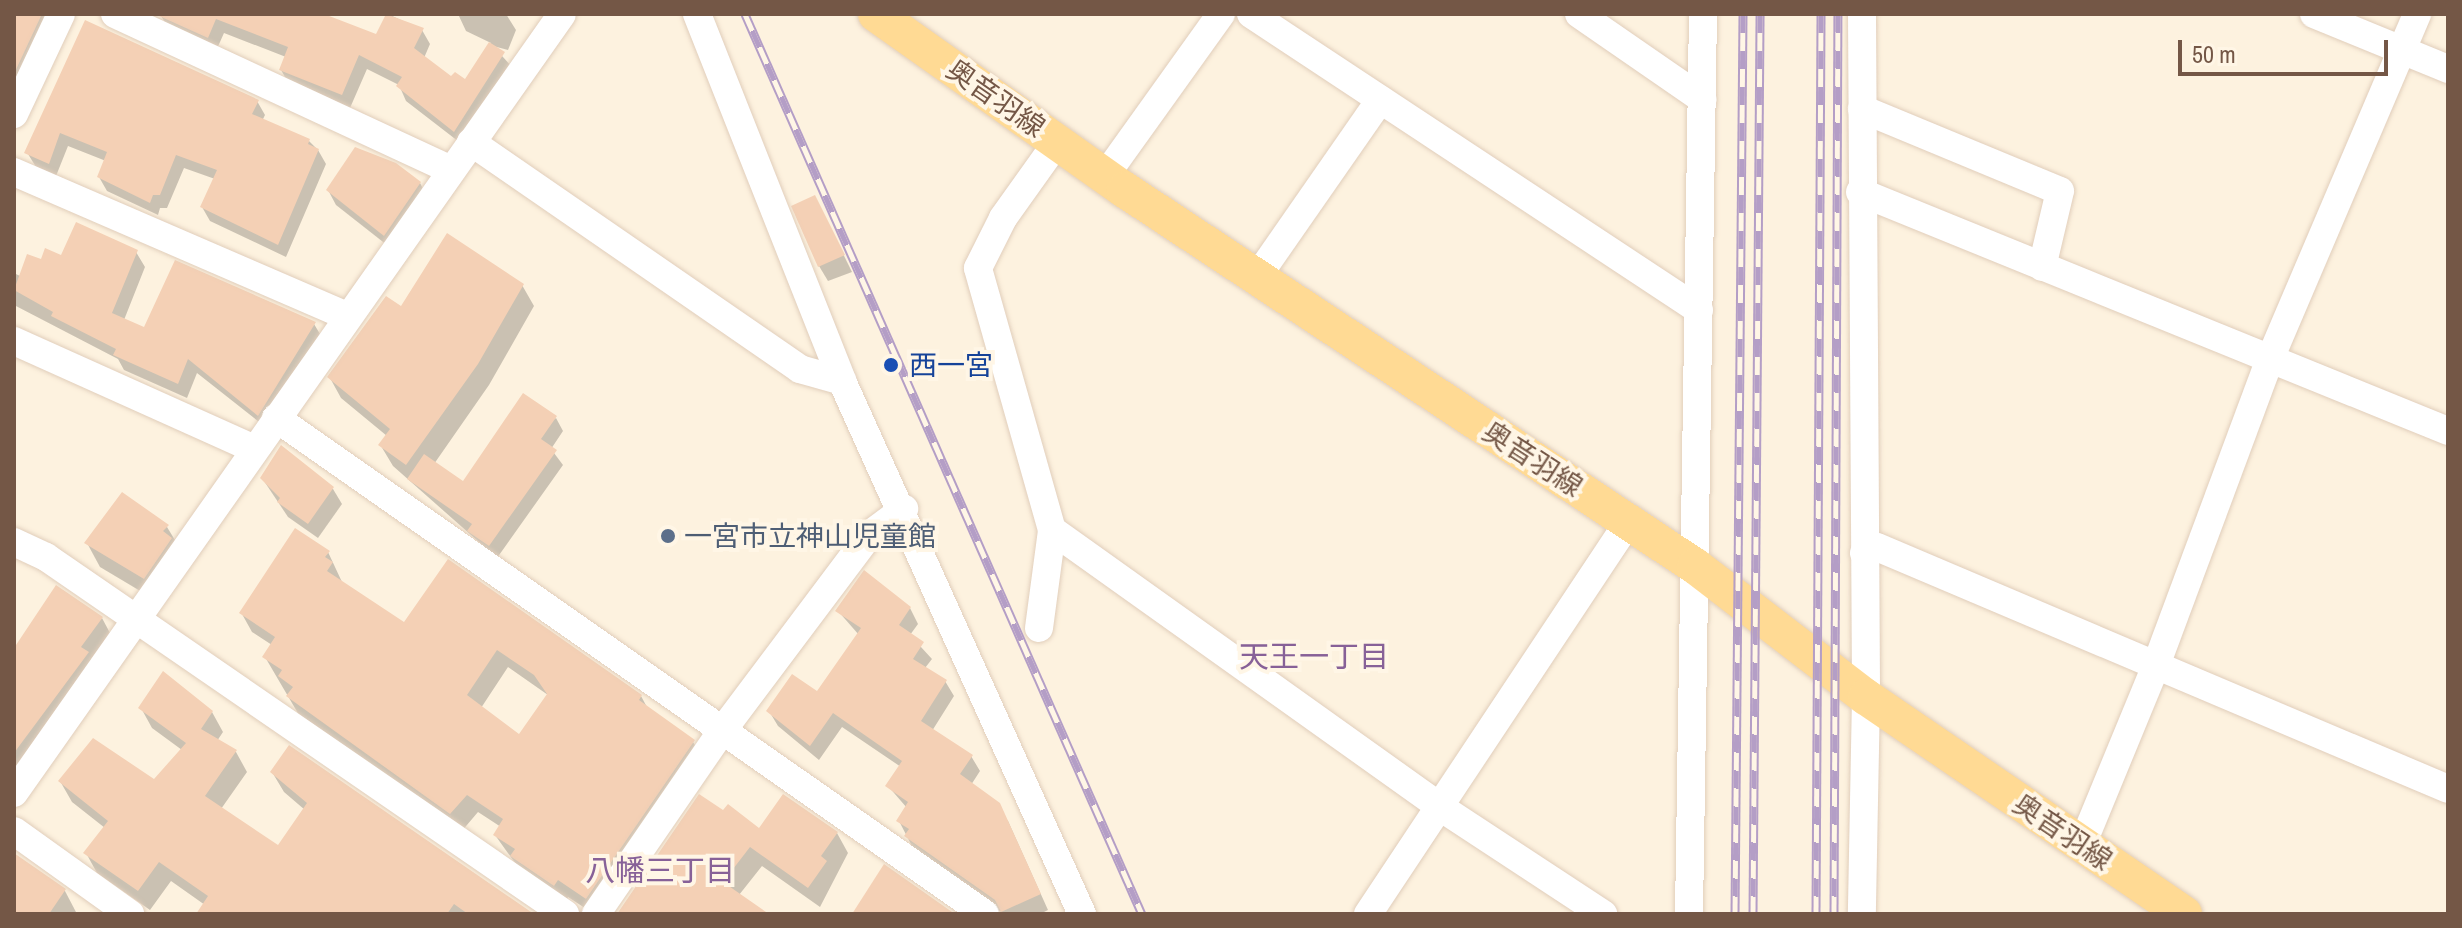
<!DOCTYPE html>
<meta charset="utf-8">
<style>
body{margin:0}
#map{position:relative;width:2462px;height:928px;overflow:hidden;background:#fdf2df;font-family:"Archivo Narrow","Noto Sans JP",sans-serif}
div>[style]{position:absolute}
.shadow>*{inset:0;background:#0003}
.building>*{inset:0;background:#f4d0b5}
.roads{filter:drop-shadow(0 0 2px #e1cebb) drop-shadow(0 0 2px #e1cebb)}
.minor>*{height:28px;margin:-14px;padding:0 14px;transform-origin:14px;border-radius:14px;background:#fff}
.major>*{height:36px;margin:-18px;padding:0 18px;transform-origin:18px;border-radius:18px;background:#ffda94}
.rail>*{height:9px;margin-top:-4.5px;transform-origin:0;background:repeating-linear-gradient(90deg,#fff6e6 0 18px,#b49ec6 0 36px);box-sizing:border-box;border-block:2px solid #b49ec6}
.dots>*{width:22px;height:22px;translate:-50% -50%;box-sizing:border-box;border:4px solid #fff6e6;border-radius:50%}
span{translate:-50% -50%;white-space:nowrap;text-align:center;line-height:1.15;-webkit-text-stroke:8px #fff6e6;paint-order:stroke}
.street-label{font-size:28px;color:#745746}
.transit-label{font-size:28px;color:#164399}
.left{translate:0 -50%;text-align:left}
.service-label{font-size:28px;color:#4e5e75}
.neighbourhood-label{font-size:30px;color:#876198}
.frame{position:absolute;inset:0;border:16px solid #745746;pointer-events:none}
.scale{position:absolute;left:2178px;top:40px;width:210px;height:36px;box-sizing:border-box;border:4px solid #745746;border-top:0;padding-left:10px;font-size:24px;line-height:28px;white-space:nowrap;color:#745746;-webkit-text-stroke:6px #fff6e6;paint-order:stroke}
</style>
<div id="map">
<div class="shadow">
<i style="clip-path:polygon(14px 14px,56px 14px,14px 96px)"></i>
<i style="clip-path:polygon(319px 14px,377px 36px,388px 14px,422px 30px,430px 44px,424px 58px,451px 79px,465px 82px,491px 43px,466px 31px,458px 14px,506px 14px,516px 30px,508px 50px,493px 46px,512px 67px,463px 145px,406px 101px,399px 85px,367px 69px,350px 108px,289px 84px,281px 70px,286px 57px,224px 33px,216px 51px,170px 30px,161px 16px)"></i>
<i style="clip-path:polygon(86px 22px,257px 101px,265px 115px,262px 121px,308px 140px,318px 150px,326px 164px,286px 257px,210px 221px,202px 207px,215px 179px,184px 168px,167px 208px,160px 208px,158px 215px,107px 191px,99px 177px,106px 161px,68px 146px,56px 176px,36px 167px,28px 154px)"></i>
<i style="clip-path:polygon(420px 183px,428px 198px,392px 249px,336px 205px,328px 190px)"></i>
<i style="clip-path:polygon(823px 213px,852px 272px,828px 281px,819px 266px)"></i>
<i style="clip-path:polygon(136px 252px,145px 267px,124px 320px,145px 330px,314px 324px,323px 339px,268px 429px,197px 373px,187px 398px,124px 370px,118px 359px,14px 305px,14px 273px,20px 276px,42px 262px,62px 258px)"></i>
<i style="clip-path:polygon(522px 285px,534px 306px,489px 385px,434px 464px,463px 484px,556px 418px,563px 431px,551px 449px,563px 465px,497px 558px,393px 466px,381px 446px,387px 436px,341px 398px,330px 378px,402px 309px)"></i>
<i style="clip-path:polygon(262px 478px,333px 489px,342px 504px,318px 538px,288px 517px)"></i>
<i style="clip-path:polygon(122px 495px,167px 527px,181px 550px,157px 601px,100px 567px,87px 543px)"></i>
<i style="clip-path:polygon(evenodd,328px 552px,342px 582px,405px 625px,448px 562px,641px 696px,648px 709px,693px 742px,704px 760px,594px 914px,568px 897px,565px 903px,523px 874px,495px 835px,501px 827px,478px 812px,461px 832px,299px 715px,265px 657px,272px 645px,252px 632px,242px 614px,328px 552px,508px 667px,548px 695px,519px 736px,481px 708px,508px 667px)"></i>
<i style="clip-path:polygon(910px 608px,918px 624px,910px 635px,932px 659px,925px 668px,945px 681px,954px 696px,932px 731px,971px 756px,980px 771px,971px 785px,1008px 821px,1048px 910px,1040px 914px,1004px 914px,915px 852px,899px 821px,907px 808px,888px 786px,901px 767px,842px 727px,819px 760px,778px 726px,769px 711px,818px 694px,859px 635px,838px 611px)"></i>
<i style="clip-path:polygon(102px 618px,110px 633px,91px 659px,96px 668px,20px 771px,14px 767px,14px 650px)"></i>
<i style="clip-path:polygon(141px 708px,212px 712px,223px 732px,217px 741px,236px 752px,247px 772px,221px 809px,278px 848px,305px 810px,284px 792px,272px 772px,531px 914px,199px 914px,205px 905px,171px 881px,150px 910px,97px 873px,86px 853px,105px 828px,72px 802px,60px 781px,155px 782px,182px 750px,152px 728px)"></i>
<i style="clip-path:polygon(723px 813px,759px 831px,837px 833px,848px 853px,820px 907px,762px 866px,739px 895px,766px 914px,619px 914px)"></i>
<i style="clip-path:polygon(14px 855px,65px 891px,77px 914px,14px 914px)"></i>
</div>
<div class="building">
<i style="clip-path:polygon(14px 14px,42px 14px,14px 74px)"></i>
<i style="clip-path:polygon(324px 14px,376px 34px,386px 14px,424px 28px,414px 48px,451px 76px,455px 72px,465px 79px,489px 42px,505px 52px,454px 132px,396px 86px,402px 77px,359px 55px,342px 95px,279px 70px,288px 47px,216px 19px,208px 38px,159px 16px)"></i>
<i style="clip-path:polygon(85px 20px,259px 100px,252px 114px,310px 139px,308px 144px,319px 149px,278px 245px,200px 207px,217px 170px,176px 155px,160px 195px,153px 195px,150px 203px,97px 177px,107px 152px,60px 133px,49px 164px,24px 153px)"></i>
<i style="clip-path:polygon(355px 147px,396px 163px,421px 182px,384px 236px,326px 190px)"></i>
<i style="clip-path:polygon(815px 195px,845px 255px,818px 267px,791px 206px)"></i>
<i style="clip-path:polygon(76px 222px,138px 250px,112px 313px,144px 327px,175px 260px,316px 322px,258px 416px,188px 359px,178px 384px,113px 355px,116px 349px,51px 316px,53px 312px,14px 290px,27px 254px,41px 259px,45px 248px,61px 255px)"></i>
<i style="clip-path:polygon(447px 233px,524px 284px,478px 364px,406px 465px,378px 445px,390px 429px,327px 377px,386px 296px,401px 306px)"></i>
<i style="clip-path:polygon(523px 393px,557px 416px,541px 439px,557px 450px,489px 546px,467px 531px,472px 524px,407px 479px,424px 454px,463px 481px)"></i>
<i style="clip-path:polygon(281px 445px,334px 487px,308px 524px,277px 502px,280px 498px,260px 478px)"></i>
<i style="clip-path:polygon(122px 492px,169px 525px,163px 531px,172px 538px,144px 579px,84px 543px)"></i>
<i style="clip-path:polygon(evenodd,295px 528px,330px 551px,325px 557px,333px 562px,327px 571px,404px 622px,448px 559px,642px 695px,639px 700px,695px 740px,586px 899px,558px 880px,554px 886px,510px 856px,515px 849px,493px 835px,503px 819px,467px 795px,450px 814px,286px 696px,293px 687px,278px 676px,282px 670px,262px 657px,275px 637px,239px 613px,295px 528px,497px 650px,534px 675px,547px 694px,519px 734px,467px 695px,497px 650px)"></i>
<i style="clip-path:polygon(864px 570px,911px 607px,899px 625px,924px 642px,913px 659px,947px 680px,921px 721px,973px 755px,960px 774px,1000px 803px,1041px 894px,1001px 912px,995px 900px,904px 836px,909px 829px,896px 821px,908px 802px,885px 786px,902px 761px,833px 713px,810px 746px,766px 711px,792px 674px,817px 691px,861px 628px,835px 611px)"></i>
<i style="clip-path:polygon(56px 585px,103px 617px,81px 647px,89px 652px,14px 753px,14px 648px)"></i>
<i style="clip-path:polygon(163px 671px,213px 711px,201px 729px,237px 750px,205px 796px,278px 845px,307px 803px,270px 772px,289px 745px,534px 914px,468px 914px,454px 904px,447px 914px,196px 914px,208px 896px,159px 862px,138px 891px,83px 853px,108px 821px,58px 781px,93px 738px,154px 779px,186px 743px,138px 708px)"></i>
<i style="clip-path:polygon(699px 794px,723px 810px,728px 804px,759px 828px,783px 794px,838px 832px,821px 856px,827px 861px,808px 888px,750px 847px,723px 882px,769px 914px,617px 914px)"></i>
<i style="clip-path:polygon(14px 853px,66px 889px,49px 914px,14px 914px)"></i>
<i style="clip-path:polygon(884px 864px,955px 914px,852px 914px)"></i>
</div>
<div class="roads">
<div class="minor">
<i style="left:115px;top:14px;width:370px;rotate:24.9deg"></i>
<i style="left:697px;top:14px;width:395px;rotate:68.4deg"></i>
<i style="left:842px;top:381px;width:585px;rotate:65.76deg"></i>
<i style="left:1251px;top:14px;width:537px;rotate:33.45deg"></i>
<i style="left:1579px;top:14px;width:150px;rotate:34.6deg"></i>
<i style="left:1862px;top:14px;width:683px;rotate:89.66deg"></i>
<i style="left:1866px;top:697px;width:217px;rotate:91.1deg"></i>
<i style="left:2314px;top:14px;width:145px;rotate:22.3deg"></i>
<i style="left:1862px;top:109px;width:214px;rotate:22.5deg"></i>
<i style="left:2060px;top:191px;width:78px;rotate:103.3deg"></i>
<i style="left:14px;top:114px;width:110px;rotate:-64.8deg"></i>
<i style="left:471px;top:142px;width:400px;rotate:34.6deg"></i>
<i style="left:800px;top:369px;width:44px;rotate:15.9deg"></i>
<i style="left:14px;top:172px;width:363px;rotate:23.4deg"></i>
<i style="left:1105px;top:176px;width:199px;rotate:-54.4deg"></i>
<i style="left:1860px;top:192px;width:635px;rotate:22.12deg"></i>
<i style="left:1257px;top:277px;width:216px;rotate:-55.2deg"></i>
<i style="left:14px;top:341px;width:263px;rotate:24.2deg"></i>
<i style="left:276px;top:418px;width:865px;rotate:34.98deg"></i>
<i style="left:1052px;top:530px;width:473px;rotate:35.5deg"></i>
<i style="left:1437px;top:805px;width:199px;rotate:33.3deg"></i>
<i style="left:14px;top:542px;width:35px;rotate:25deg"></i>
<i style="left:46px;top:557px;width:630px;rotate:34.52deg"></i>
<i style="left:1864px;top:553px;width:14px;rotate:-25deg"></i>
<i style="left:1877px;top:547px;width:620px;rotate:22.97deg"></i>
<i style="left:1039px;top:628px;width:99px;rotate:-82.4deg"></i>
<i style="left:1052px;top:530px;width:272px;rotate:-105.8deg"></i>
<i style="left:978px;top:268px;width:56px;rotate:-63.4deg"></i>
<i style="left:1003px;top:218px;width:95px;rotate:-54.5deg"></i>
<i style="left:14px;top:793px;width:952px;rotate:-54.87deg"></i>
<i style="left:14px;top:831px;width:143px;rotate:35.6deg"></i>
<i style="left:2082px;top:845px;width:191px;rotate:-67.6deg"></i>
<i style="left:2155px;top:668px;width:330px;rotate:-69.6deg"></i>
<i style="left:2270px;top:359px;width:375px;rotate:-66.9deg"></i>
<i style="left:596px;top:914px;width:222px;rotate:-55.5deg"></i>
<i style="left:722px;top:731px;width:245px;rotate:-53.1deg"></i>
<i style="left:869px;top:535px;width:44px;rotate:-36.6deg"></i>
<i style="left:1368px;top:914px;width:470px;rotate:-56.4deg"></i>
<i style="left:1689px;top:914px;width:900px;rotate:-89.11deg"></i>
</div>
<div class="major">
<i style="left:876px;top:14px;width:305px;rotate:35.3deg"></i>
<i style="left:1125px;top:190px;width:683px;rotate:33.41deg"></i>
<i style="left:1695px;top:566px;width:215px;rotate:37.5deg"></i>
<i style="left:1866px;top:697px;width:385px;rotate:34.3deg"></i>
</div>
</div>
<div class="rail">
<i style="left:745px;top:14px;width:984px;rotate:66.2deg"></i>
<i style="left:1735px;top:914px;width:900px;rotate:-89.49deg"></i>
<i style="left:1753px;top:914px;width:900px;rotate:-89.55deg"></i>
<i style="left:1816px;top:914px;width:900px;rotate:-89.68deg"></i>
<i style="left:1834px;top:914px;width:900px;rotate:-89.75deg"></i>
</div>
<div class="dots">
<i style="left:891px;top:365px;background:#1a4fb4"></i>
<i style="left:668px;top:536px;background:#5c6f8a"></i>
</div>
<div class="street-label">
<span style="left:996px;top:98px;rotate:35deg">奥音羽線</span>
<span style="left:1533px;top:459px;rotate:33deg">奥音羽線</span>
<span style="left:2063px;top:832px;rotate:34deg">奥音羽線</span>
</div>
<div class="transit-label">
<span class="left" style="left:909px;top:365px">西一宮</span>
</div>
<div class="service-label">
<span class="left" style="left:684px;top:536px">一宮市立神山児童館</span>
</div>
<div class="neighbourhood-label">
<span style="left:1314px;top:656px">天王一丁目</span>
<span style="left:660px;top:870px">八幡三丁目</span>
</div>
<div class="frame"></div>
<div class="scale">50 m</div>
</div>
